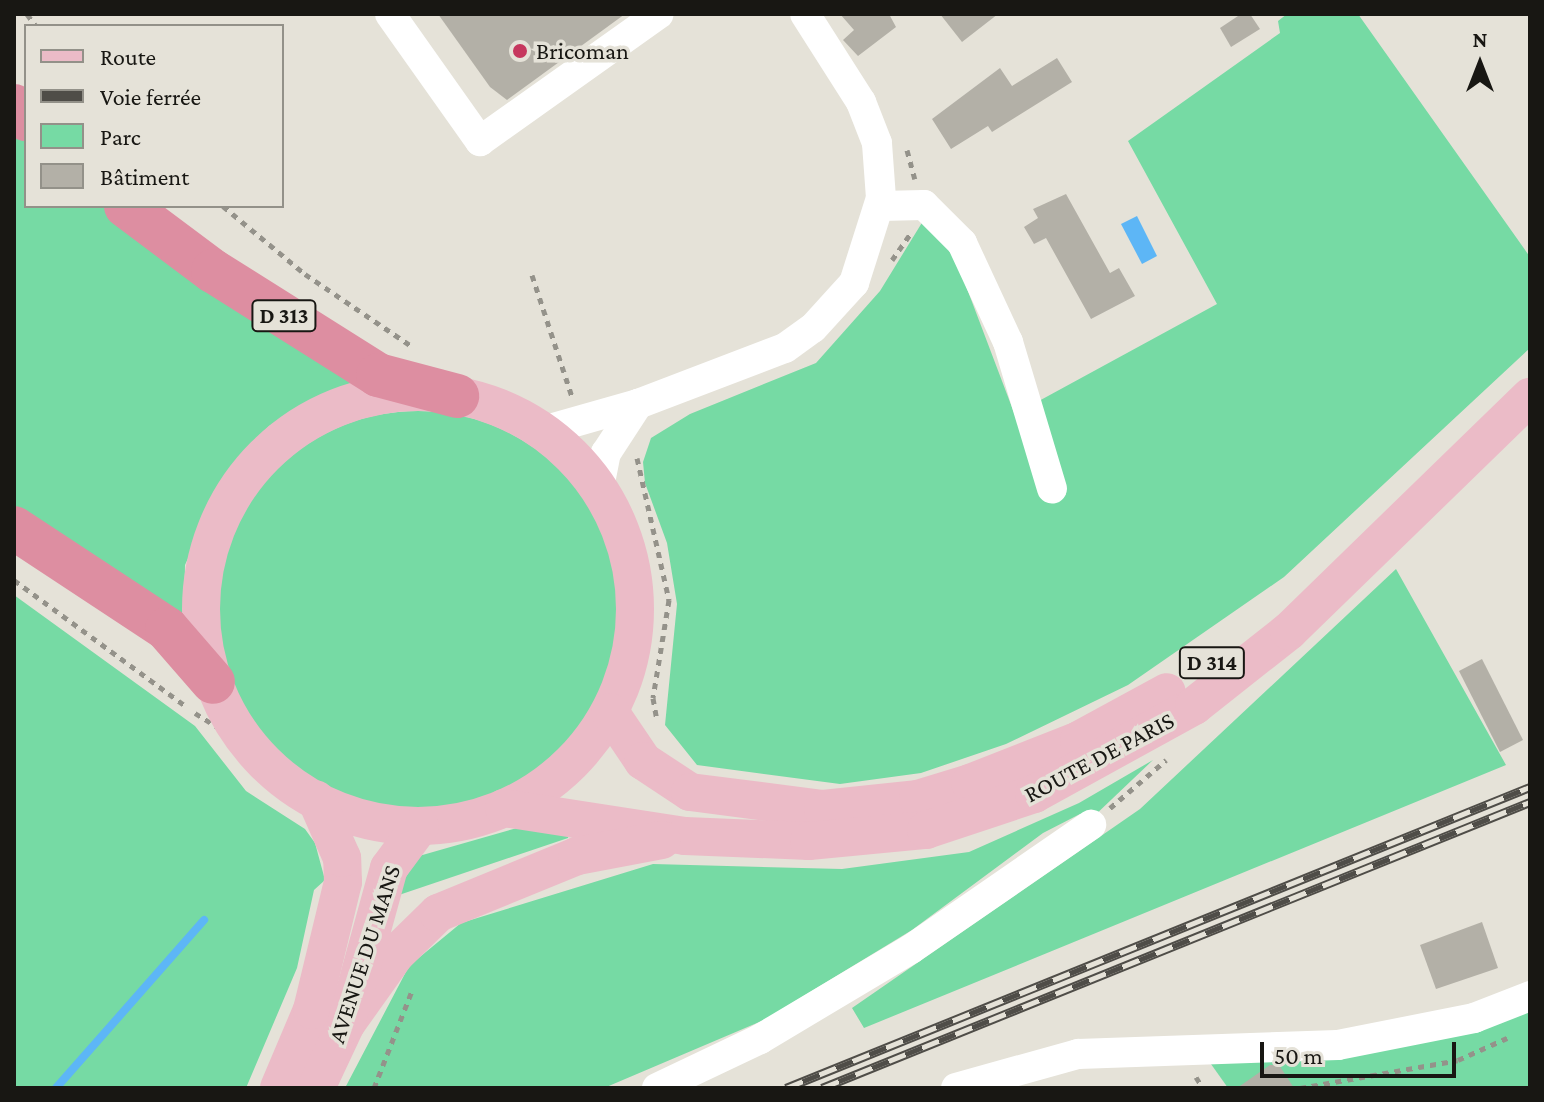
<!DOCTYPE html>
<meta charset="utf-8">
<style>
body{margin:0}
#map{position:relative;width:1544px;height:1102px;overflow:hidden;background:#e5e2d8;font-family:"Crimson Pro",serif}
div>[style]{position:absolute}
.green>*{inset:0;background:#76daa4}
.round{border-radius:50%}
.water>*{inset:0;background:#5db6f6}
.stream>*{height:8px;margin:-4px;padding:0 4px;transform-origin:4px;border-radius:4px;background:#5db6f6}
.building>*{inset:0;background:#b3b0a7}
.path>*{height:5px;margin-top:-2.5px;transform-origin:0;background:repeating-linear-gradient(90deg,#94928a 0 6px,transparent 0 12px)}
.minor>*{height:30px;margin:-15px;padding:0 15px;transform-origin:15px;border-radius:15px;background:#fff}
.major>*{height:38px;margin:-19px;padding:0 19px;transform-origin:19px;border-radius:19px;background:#ebbbc7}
.major>.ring{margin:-19px;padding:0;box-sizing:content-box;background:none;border:38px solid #ebbbc7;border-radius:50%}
.highway>*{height:44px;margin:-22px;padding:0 22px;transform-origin:22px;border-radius:22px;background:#dd8ea1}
.rail>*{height:9px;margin-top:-4.5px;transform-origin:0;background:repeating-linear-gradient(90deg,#e5e2d8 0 18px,#4f4d48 0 36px);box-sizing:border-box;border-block:2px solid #4f4d48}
.dots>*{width:22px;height:22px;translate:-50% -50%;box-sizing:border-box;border:4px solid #e5e2d8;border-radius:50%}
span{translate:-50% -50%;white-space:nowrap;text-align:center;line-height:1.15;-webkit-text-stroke:7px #e5e2d8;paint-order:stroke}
.shield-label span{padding:2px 6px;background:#e5e2d8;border:2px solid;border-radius:6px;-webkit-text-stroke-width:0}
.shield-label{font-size:22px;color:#181713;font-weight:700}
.poi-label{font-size:24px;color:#181713}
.left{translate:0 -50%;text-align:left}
.street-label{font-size:24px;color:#181713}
.frame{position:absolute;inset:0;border:16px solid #181713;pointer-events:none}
.legend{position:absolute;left:24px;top:24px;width:260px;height:184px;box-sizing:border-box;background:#e5e2d8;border:2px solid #939189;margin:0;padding:10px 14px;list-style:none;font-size:24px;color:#181713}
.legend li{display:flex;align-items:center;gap:16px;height:40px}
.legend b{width:40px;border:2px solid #939189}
.north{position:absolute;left:1440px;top:24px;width:80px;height:80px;-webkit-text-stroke:6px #e5e2d8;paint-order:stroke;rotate:0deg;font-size:22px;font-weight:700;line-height:32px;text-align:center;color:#181713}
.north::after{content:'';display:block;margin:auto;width:28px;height:36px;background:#181713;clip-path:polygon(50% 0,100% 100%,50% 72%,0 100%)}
.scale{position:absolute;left:1260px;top:1042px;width:196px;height:36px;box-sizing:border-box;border:4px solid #181713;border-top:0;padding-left:10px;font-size:24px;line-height:28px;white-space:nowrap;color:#181713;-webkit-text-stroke:6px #e5e2d8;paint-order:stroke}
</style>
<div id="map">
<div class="green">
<i style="clip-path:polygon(1287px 14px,1358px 14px,1530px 257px,1530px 348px,1284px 577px,1128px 685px,1006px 744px,921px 773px,840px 784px,697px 765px,665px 725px,677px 604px,667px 543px,645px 483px,643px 462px,651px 438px,690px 414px,816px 363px,880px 291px,923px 221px,955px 257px,1046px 497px,1066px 495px,1037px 402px,1217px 304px,1128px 141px,1280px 33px,1278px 21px)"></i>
<i style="clip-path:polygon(14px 114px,26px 126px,26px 206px,112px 206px,366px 383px,302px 406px,269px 426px,227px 472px,185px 565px,184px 618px,14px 510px)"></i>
<i class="round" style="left:217px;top:411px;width:402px;height:402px"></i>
<i style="clip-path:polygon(1396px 569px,1506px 765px,864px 1028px,852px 1008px,1140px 809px)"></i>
<i style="clip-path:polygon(14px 595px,195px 726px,246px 791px,305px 829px,315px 843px,325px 880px,314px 890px,297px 968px,246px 1088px,14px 1088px)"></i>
<i style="clip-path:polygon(1153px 760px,1091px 819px,1080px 814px,1043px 833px,912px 930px,764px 1020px,604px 1088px,345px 1088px,409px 966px,461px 923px,653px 864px,842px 869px,969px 852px,1079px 803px)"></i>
<i style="clip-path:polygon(524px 826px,570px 829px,568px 838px,393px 897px,419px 856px)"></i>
<i style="clip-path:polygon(1530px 1011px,1530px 1088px,1228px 1088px,1206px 1057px)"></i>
</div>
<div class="water">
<i style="clip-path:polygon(1137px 216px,1157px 256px,1142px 264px,1121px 224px)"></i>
</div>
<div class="stream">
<i style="left:56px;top:1088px;width:224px;rotate:-48.6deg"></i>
</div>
<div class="building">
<i style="clip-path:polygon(438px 14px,625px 14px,507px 100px,490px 87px)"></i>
<i style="clip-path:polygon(840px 14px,889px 14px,896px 27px,858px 56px,843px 40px,854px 30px)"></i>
<i style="clip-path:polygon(940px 14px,998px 14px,962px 42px)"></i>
<i style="clip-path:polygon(1241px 14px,1250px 14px,1260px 29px,1231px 47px,1220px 28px)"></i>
<i style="clip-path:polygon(1057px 58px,1072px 82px,992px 132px,988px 126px,951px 149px,932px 119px,1000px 68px,1012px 86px)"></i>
<i style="clip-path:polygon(1066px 194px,1110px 273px,1119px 268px,1135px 296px,1091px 319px,1046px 238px,1034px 244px,1024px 227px,1038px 218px,1033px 209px)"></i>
<i style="clip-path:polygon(1482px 659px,1523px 740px,1500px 752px,1459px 671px)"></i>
<i style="clip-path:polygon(1482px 922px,1498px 968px,1436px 989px,1420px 945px)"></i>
<i style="clip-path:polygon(1270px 1065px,1279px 1065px,1294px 1088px,1237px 1088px)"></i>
</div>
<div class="path">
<i style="left:27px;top:14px;width:15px;rotate:53deg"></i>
<i style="left:907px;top:150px;width:30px;rotate:75deg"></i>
<i style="left:223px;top:206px;width:107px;rotate:39.7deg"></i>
<i style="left:305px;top:274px;width:130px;rotate:34.1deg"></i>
<i style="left:892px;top:260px;width:33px;rotate:-55deg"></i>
<i style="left:532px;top:275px;width:128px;rotate:71.8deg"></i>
<i style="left:637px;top:458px;width:146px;rotate:77.3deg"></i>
<i style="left:669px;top:600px;width:99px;rotate:99.3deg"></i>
<i style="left:653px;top:698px;width:23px;rotate:80deg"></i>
<i style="left:14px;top:580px;width:215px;rotate:36.3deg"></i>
<i style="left:195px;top:713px;width:66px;rotate:32deg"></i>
<i style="left:1110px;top:808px;width:74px;rotate:-40.6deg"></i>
<i style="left:1196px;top:1077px;width:13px;rotate:58deg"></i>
<i style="left:374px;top:1088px;width:107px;rotate:-68.7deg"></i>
<i style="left:1300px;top:1088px;width:160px;rotate:-10deg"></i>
<i style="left:1458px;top:1060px;width:54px;rotate:-24.2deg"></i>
</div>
<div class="minor">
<i style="left:390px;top:14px;width:156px;rotate:54.7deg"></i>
<i style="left:480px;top:141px;width:219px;rotate:-35.4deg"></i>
<i style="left:880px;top:206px;width:44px;rotate:-1.3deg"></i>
<i style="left:924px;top:205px;width:54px;rotate:45deg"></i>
<i style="left:962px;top:243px;width:109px;rotate:65.1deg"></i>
<i style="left:1008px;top:342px;width:153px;rotate:73.3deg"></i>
<i style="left:543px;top:431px;width:99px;rotate:-15.9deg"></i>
<i style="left:638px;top:404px;width:157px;rotate:-20.9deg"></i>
<i style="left:785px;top:348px;width:34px;rotate:-36deg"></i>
<i style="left:813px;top:328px;width:61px;rotate:-47.7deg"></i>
<i style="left:854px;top:283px;width:89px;rotate:-72.4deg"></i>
<i style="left:881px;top:198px;width:55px;rotate:-94.2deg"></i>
<i style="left:877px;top:143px;width:44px;rotate:-111.3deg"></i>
<i style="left:861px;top:102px;width:104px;rotate:-122.5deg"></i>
<i style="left:599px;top:488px;width:36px;rotate:-79deg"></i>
<i style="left:606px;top:453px;width:59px;rotate:-56.9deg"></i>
<i style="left:657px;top:1088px;width:114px;rotate:-25.4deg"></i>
<i style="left:760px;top:1039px;width:176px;rotate:-30.8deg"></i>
<i style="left:911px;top:949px;width:219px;rotate:-34.6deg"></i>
<i style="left:956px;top:1088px;width:127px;rotate:-15.6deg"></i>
<i style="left:1078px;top:1054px;width:260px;rotate:-2deg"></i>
<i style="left:1338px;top:1045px;width:139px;rotate:-11.2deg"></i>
<i style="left:1474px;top:1018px;width:60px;rotate:-21.4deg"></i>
</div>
<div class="major">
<i class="ring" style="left:201px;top:392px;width:396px;height:396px"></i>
<i style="left:610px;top:712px;width:59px;rotate:56deg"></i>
<i style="left:643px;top:761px;width:56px;rotate:33.4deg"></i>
<i style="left:690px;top:792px;width:134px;rotate:7.3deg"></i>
<i style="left:823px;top:809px;width:96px;rotate:-6deg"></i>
<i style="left:918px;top:799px;width:54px;rotate:-17.1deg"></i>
<i style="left:970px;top:783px;width:117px;rotate:-21.5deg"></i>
<i style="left:1079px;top:740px;width:100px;rotate:-28.6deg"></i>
<i style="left:504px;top:808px;width:183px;rotate:8.8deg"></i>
<i style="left:685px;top:836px;width:124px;rotate:2.3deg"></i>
<i style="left:809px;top:841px;width:118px;rotate:-5.4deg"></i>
<i style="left:926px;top:830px;width:114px;rotate:-18.4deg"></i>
<i style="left:1034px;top:794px;width:183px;rotate:-28.8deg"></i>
<i style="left:1194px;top:706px;width:121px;rotate:-38.3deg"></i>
<i style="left:1289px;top:631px;width:336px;rotate:-44.2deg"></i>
<i style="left:346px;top:1024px;width:85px;rotate:-54.6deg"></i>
<i style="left:395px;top:955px;width:60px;rotate:-44.3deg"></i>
<i style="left:438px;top:913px;width:150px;rotate:-22.3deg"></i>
<i style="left:577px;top:856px;width:86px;rotate:-10.7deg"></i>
<i style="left:279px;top:1088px;width:85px;rotate:-67.1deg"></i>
<i style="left:312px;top:1010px;width:132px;rotate:-76.4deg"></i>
<i style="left:343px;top:882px;width:24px;rotate:-92deg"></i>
<i style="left:342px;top:858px;width:64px;rotate:-113.8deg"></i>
<i style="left:316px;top:1088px;width:71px;rotate:-64.9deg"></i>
<i style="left:346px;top:1024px;width:162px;rotate:-74.6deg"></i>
<i style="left:389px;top:868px;width:52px;rotate:-53.6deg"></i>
</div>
<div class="highway">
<i style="left:14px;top:106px;width:18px;rotate:47deg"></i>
<i style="left:126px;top:206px;width:109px;rotate:36.8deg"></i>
<i style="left:213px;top:271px;width:195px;rotate:32.2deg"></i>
<i style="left:378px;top:375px;width:82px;rotate:14.9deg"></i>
<i style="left:14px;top:528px;width:183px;rotate:33.4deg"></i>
<i style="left:167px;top:629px;width:70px;rotate:49deg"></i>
</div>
<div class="rail">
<i style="left:786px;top:1088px;width:803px;rotate:-22.03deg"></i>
<i style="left:822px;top:1088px;width:764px;rotate:-22deg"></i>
</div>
<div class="dots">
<i style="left:520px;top:51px;background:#c6375e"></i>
</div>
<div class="shield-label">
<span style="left:284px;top:316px">D 313</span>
<span style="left:1212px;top:663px">D 314</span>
</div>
<div class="poi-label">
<span class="left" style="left:536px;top:51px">Bricoman</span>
</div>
<div class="street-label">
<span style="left:1099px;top:757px;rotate:-28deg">ROUTE DE PARIS</span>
<span style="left:364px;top:954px;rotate:-72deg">AVENUE DU MANS</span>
</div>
<div class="frame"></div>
<ul class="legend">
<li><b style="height:10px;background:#ebbbc7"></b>Route</li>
<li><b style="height:10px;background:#4f4d48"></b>Voie ferrée</li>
<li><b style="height:22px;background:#76daa4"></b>Parc</li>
<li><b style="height:22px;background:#b3b0a7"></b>Bâtiment</li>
</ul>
<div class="north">N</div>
<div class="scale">50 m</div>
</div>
